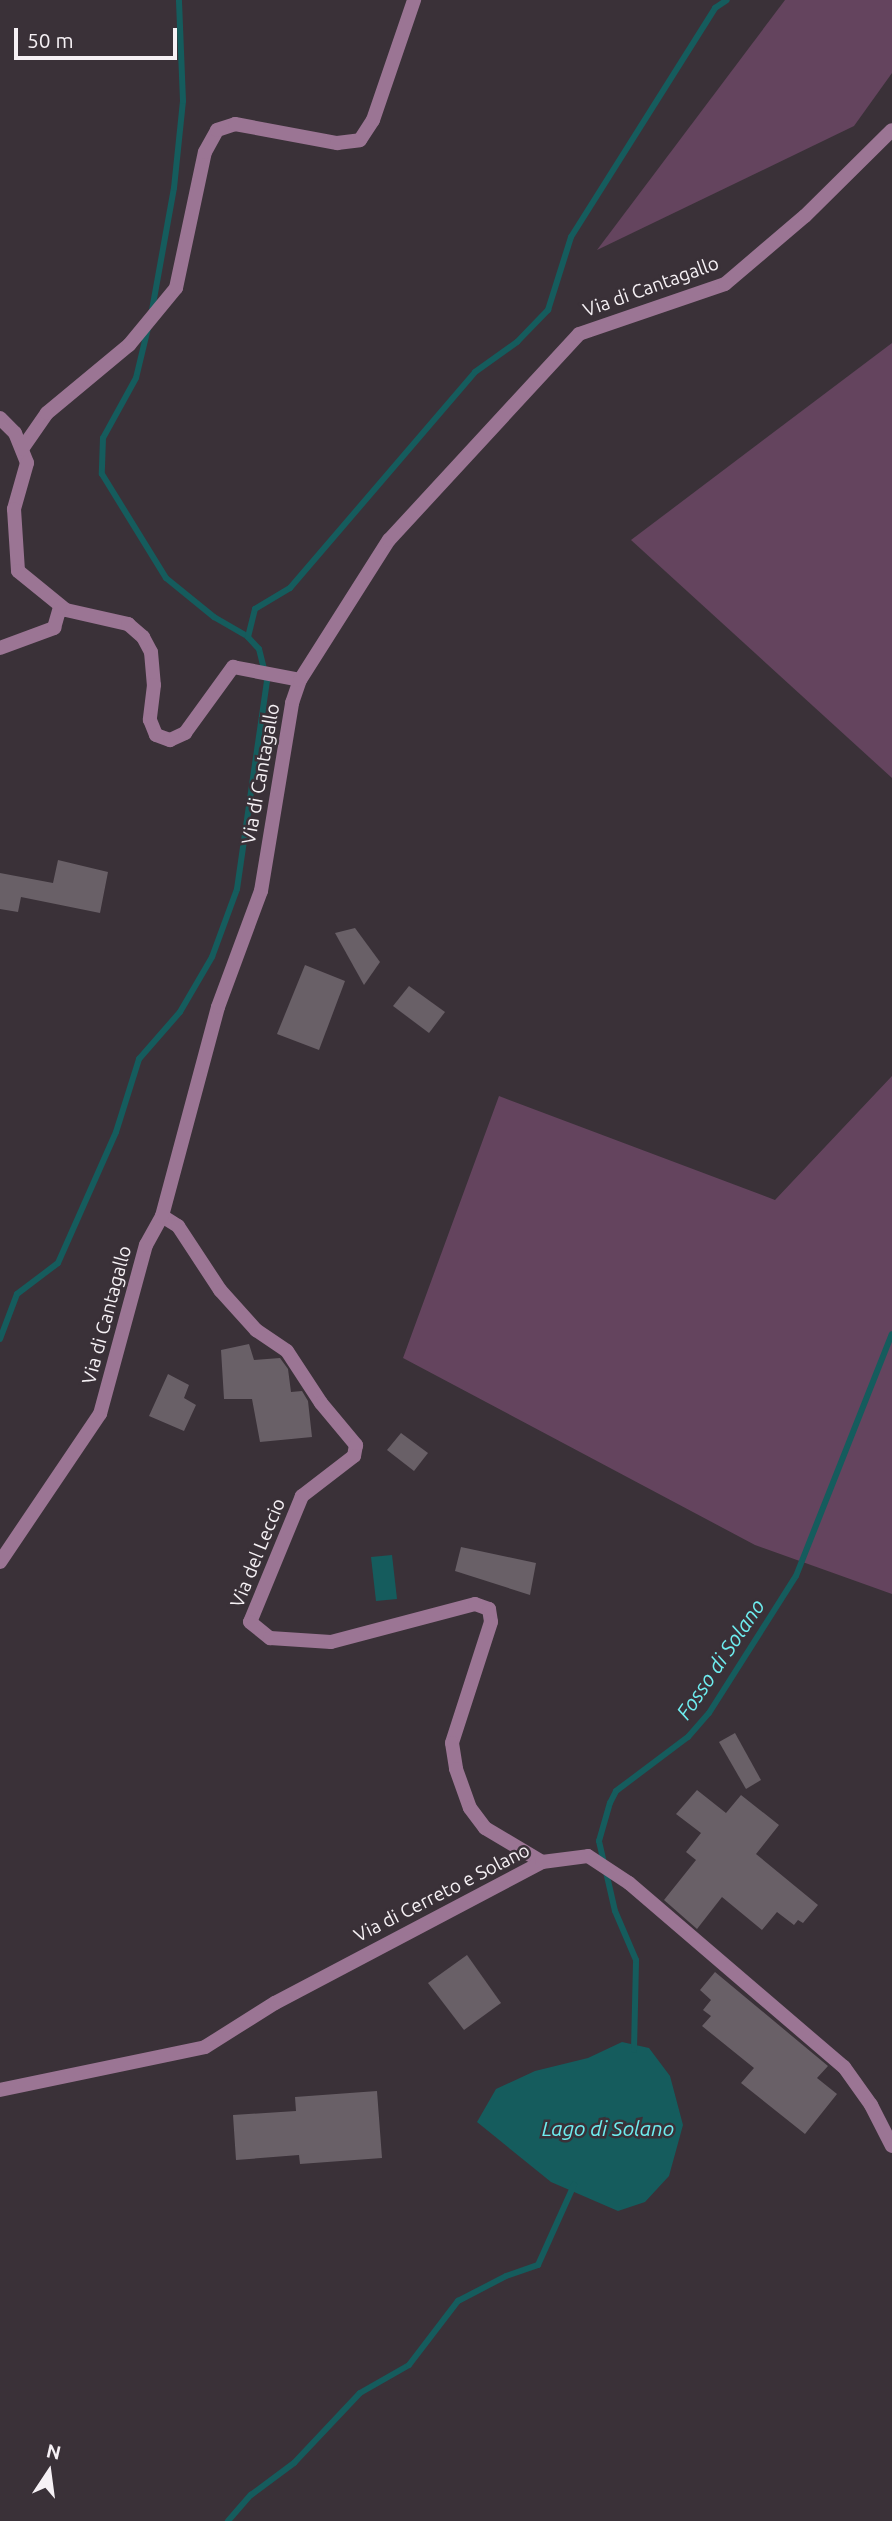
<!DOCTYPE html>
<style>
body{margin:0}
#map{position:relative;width:892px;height:2521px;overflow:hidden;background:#3a3138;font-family:Ubuntu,sans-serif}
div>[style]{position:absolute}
.green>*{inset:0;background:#64445e}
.water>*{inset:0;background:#155c5d}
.stream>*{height:6px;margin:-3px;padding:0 3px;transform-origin:3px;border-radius:3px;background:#155c5d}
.building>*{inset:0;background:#696067}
.minor>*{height:14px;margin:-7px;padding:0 7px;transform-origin:7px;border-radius:7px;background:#9b7594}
.tertiary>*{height:14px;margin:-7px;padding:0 7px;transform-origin:7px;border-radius:7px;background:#9b7594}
span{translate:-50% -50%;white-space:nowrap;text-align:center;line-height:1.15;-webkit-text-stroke:5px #3a3138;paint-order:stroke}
.street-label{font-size:19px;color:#f6f1f5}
.water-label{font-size:21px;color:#6eeef0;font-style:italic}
.north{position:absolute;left:14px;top:2437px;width:70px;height:70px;-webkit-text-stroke:5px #3a3138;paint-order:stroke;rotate:13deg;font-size:19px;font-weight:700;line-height:28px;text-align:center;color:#f6f1f5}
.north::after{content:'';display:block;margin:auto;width:24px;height:32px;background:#f6f1f5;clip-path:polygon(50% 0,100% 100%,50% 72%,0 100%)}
.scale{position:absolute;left:14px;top:28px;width:163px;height:32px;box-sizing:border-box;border:4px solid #f6f1f5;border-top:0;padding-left:9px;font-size:21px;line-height:24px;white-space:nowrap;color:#f6f1f5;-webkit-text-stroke:5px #3a3138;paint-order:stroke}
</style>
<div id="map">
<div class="green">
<i style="clip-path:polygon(785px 0,892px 0,892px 73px,854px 126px,597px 250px)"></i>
<i style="clip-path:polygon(892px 343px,892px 778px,631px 540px)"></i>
<i style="clip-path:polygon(892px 1076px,892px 1594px,755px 1545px,403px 1358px,499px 1096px,775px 1200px)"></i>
</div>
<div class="water">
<i style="clip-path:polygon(392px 1555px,397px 1599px,376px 1601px,371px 1557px)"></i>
<i style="clip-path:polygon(622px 2042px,649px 2048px,670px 2076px,683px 2125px,669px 2176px,645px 2202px,618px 2211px,551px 2182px,477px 2122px,496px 2089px,535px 2071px,588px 2058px)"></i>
</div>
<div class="stream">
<i style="left:152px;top:310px;width:124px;rotate:-79.8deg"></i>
<i style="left:174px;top:188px;width:87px;rotate:-84.1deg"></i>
<i style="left:183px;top:101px;width:101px;rotate:-92.3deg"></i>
<i style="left:148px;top:328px;width:51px;rotate:103.5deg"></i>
<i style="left:136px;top:378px;width:68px;rotate:118.8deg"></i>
<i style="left:103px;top:438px;width:36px;rotate:92deg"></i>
<i style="left:102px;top:474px;width:122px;rotate:58.4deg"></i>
<i style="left:166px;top:578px;width:62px;rotate:39.1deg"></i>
<i style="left:214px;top:617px;width:39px;rotate:30deg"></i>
<i style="left:0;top:1339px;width:48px;rotate:-69.3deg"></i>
<i style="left:17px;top:1294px;width:51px;rotate:-37.1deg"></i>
<i style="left:58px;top:1263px;width:143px;rotate:-66.1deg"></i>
<i style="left:116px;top:1132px;width:77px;rotate:-72.5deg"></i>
<i style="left:139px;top:1059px;width:62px;rotate:-48.9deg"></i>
<i style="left:180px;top:1012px;width:64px;rotate:-59.8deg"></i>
<i style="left:212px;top:957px;width:72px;rotate:-69.8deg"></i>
<i style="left:237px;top:889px;width:210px;rotate:-81.8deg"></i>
<i style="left:267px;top:681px;width:33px;rotate:-104deg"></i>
<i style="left:259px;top:649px;width:16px;rotate:-133deg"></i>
<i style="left:248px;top:637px;width:29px;rotate:-76deg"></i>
<i style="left:255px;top:609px;width:41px;rotate:-31deg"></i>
<i style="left:290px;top:588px;width:284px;rotate:-49.4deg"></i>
<i style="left:475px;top:372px;width:52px;rotate:-35.5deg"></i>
<i style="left:517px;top:342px;width:45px;rotate:-45.9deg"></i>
<i style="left:548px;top:310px;width:77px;rotate:-72.5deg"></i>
<i style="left:571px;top:237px;width:271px;rotate:-57.8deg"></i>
<i style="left:715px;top:8px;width:14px;rotate:-34deg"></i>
<i style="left:634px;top:2050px;width:90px;rotate:-88.7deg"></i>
<i style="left:636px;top:1960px;width:53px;rotate:-113.2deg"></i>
<i style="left:615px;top:1911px;width:72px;rotate:-102.9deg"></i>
<i style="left:599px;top:1841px;width:40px;rotate:-74deg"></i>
<i style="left:610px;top:1803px;width:13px;rotate:-63deg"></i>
<i style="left:616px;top:1791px;width:90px;rotate:-36.9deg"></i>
<i style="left:688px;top:1737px;width:32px;rotate:-49deg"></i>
<i style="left:709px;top:1713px;width:162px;rotate:-57.6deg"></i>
<i style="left:796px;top:1576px;width:260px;rotate:-68.4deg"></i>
<i style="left:228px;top:2521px;width:35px;rotate:-49deg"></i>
<i style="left:251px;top:2495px;width:54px;rotate:-36.7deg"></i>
<i style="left:294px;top:2463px;width:96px;rotate:-46.7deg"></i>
<i style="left:360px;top:2393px;width:56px;rotate:-29.7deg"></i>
<i style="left:409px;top:2365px;width:81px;rotate:-52.6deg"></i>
<i style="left:458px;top:2301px;width:54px;rotate:-27.5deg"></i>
<i style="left:506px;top:2276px;width:34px;rotate:-19deg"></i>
<i style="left:538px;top:2265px;width:88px;rotate:-65.8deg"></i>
</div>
<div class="building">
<i style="clip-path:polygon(58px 860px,108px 872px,100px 913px,21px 897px,18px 912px,0 909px,0 873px,53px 883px)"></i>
<i style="clip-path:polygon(355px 928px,380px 962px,364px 985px,335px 933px)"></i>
<i style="clip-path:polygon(305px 965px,345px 981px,319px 1050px,277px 1034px)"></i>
<i style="clip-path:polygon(409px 986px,445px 1012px,429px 1033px,393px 1006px)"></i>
<i style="clip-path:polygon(249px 1344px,254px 1360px,280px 1358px,288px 1369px,291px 1392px,302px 1391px,308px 1401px,312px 1437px,260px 1442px,252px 1399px,224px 1399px,221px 1350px)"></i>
<i style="clip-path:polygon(168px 1374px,189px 1385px,184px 1398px,196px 1405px,184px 1431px,149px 1416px)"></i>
<i style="clip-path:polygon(401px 1433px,428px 1453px,414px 1471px,387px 1450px)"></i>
<i style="clip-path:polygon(461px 1547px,536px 1563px,530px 1595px,455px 1571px)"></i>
<i style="clip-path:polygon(735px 1733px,761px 1780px,746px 1789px,719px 1742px)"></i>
<i style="clip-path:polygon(697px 1790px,726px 1813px,741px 1795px,779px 1825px,756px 1854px,818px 1905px,803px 1923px,798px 1920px,794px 1925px,777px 1912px,762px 1930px,722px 1897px,697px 1929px,664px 1900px,696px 1860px,686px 1852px,701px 1833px,676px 1814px)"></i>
<i style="clip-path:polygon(467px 1955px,501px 2003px,464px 2030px,428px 1983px)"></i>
<i style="clip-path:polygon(715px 1972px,828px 2066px,817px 2078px,837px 2094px,805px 2134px,741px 2083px,754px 2068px,702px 2026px,711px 2016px,703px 2010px,711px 2000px,700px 1990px)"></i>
<i style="clip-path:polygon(377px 2091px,382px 2158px,300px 2164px,299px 2155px,236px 2160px,233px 2115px,296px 2111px,295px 2097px)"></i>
</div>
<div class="minor">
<i style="left:0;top:418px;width:21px;rotate:45deg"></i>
<i style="left:15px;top:433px;width:32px;rotate:68deg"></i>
<i style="left:27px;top:463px;width:48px;rotate:105.8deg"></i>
<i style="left:14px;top:509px;width:62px;rotate:86.3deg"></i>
<i style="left:18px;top:571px;width:62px;rotate:39.1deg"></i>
<i style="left:66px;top:610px;width:64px;rotate:12.7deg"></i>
<i style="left:128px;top:624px;width:20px;rotate:41deg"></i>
<i style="left:143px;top:637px;width:17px;rotate:62deg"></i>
<i style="left:151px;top:652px;width:33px;rotate:85deg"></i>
<i style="left:154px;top:685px;width:35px;rotate:97deg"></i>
<i style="left:150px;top:720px;width:16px;rotate:68deg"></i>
<i style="left:156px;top:735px;width:15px;rotate:20deg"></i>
<i style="left:170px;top:740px;width:17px;rotate:-25deg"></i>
<i style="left:185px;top:733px;width:82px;rotate:-54deg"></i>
<i style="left:233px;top:667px;width:68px;rotate:11deg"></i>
<i style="left:22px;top:449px;width:44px;rotate:-55.2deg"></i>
<i style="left:47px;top:413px;width:107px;rotate:-39.7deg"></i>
<i style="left:129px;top:345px;width:74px;rotate:-50.5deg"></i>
<i style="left:176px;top:288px;width:139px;rotate:-78deg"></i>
<i style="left:205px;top:152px;width:25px;rotate:-61deg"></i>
<i style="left:217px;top:130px;width:19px;rotate:-18deg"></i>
<i style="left:235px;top:124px;width:104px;rotate:10.6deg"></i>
<i style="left:337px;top:143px;width:23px;rotate:-7deg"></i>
<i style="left:360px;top:140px;width:24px;rotate:-57deg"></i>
<i style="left:373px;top:120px;width:127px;rotate:-71.1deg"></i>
<i style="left:0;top:648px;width:58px;rotate:-20.3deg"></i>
<i style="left:54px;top:628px;width:22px;rotate:-74deg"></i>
<i style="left:162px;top:1216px;width:19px;rotate:32deg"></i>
<i style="left:178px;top:1226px;width:77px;rotate:56.7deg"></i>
<i style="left:220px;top:1290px;width:54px;rotate:48deg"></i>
<i style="left:256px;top:1330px;width:37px;rotate:34deg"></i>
<i style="left:287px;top:1351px;width:62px;rotate:56.8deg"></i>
<i style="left:321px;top:1403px;width:55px;rotate:50.2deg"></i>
<i style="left:356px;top:1445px;width:11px;rotate:100deg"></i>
<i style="left:354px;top:1456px;width:66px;rotate:142.4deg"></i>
<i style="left:302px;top:1496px;width:136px;rotate:112.4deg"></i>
<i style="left:250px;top:1622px;width:26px;rotate:39deg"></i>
<i style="left:270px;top:1638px;width:61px;rotate:3.8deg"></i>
<i style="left:331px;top:1642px;width:149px;rotate:-14.8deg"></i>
<i style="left:475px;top:1604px;width:15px;rotate:20deg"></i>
<i style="left:489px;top:1609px;width:13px;rotate:81deg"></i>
<i style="left:491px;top:1622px;width:127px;rotate:107.9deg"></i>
<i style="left:452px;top:1743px;width:26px;rotate:81deg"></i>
<i style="left:456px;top:1769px;width:41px;rotate:70.3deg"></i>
<i style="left:470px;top:1808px;width:25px;rotate:53deg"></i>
<i style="left:485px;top:1828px;width:66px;rotate:30.8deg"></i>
<i style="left:0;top:2090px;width:209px;rotate:-11.8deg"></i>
<i style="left:205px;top:2047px;width:83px;rotate:-32.2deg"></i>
<i style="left:275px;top:2003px;width:302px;rotate:-27.8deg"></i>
<i style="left:542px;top:1862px;width:46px;rotate:-7.4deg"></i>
<i style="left:588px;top:1856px;width:49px;rotate:33.4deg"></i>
<i style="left:629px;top:1883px;width:283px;rotate:40.6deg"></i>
<i style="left:844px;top:2067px;width:47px;rotate:54.6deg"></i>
<i style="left:871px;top:2105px;width:46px;rotate:62.9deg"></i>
</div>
<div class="tertiary">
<i style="left:0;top:1562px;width:179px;rotate:-56deg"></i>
<i style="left:100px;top:1414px;width:175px;rotate:-74.8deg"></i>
<i style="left:146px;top:1245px;width:33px;rotate:-61deg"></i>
<i style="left:162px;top:1216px;width:216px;rotate:-75deg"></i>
<i style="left:218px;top:1007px;width:124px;rotate:-69.7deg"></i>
<i style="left:261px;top:891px;width:191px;rotate:-80.6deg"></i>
<i style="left:292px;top:703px;width:24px;rotate:-71deg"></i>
<i style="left:300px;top:680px;width:166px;rotate:-57.6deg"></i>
<i style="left:389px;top:540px;width:280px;rotate:-47.3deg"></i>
<i style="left:579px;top:334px;width:154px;rotate:-18.9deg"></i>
<i style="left:725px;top:284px;width:105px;rotate:-40.4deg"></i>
<i style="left:805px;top:216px;width:122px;rotate:-44.7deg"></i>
</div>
<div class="street-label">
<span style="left:651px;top:287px;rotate:-20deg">Via di Cantagallo</span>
<span style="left:261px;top:774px;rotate:-80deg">Via di Cantagallo</span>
<span style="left:107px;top:1315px;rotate:-75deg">Via di Cantagallo</span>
<span style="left:258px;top:1553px;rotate:-68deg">Via del Leccio</span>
<span style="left:442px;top:1893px;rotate:-27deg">Via di Cerreto e Solano</span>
</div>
<div class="water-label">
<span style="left:720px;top:1659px;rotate:-56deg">Fosso di Solano</span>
<span style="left:608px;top:2128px">Lago di Solano</span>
</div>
<div class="north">N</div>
<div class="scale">50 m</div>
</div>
